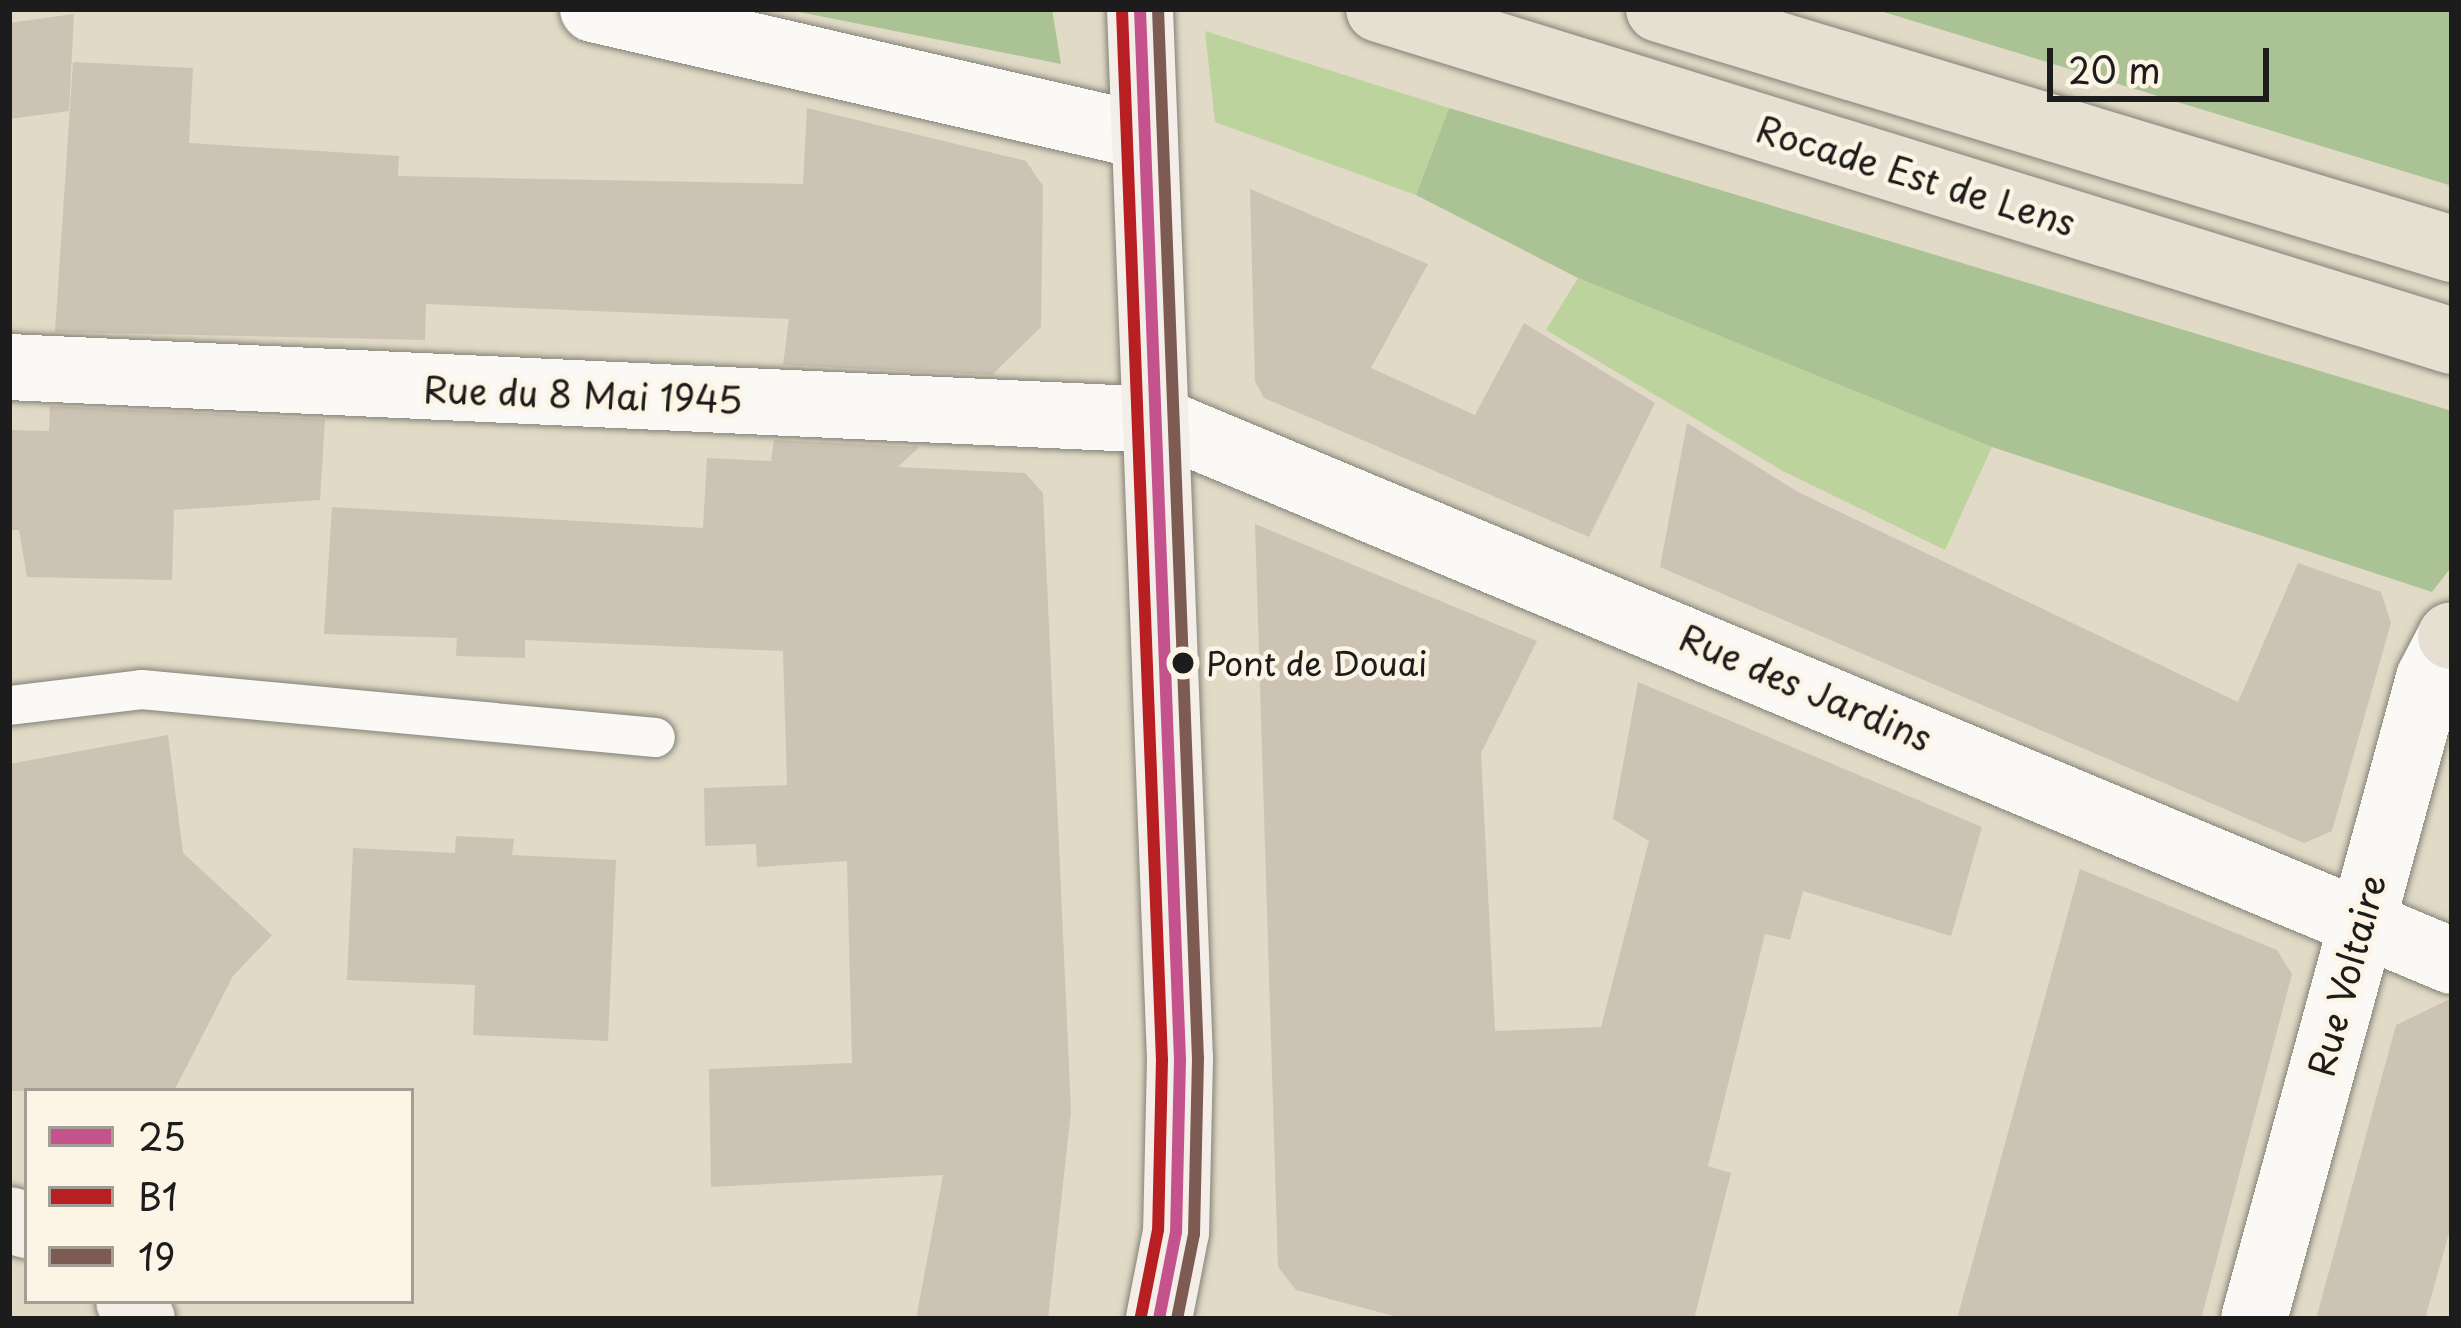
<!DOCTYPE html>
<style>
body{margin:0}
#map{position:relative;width:2461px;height:1328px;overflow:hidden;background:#e0dac6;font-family:"Playpen Sans",sans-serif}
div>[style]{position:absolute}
.green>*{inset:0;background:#bdd39d}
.forest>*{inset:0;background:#abc394}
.building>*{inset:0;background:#cdc3b4}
.roads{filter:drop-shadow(0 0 3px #848177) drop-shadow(0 0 3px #848177)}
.service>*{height:39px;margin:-19.5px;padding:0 19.5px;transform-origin:19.5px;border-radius:19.5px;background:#faf9f6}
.minor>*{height:66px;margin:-33px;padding:0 33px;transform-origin:33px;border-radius:33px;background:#faf9f6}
.tertiary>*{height:66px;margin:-33px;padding:0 33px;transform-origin:33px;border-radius:33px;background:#faf9f6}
.secondary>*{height:66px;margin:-33px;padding:0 33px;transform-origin:33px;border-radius:33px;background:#f3efe8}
.motorway>*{height:66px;margin:-33px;padding:0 33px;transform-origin:33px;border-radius:33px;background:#e6e0d3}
.bus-1>*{height:12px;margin:-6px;padding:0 6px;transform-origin:6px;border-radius:6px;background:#c4538d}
.bus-2>*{height:12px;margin:-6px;padding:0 6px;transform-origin:6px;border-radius:6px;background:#b71f22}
.bus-3>*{height:12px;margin:-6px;padding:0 6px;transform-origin:6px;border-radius:6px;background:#7d5a52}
.dots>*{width:33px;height:33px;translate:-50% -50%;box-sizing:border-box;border:6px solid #fcf5e5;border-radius:50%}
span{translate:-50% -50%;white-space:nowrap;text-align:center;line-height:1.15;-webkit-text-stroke:9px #fcf5e5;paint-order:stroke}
.bus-label{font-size:33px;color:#1c1c1c}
.left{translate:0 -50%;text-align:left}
.street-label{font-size:36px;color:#1c1c1c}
.frame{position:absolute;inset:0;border:12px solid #1c1c1c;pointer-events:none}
.legend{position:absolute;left:24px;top:1088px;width:390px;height:216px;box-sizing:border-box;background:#fcf5e5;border:3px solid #a29e95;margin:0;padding:15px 21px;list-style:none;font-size:36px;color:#1c1c1c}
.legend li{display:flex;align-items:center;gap:24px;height:60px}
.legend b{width:60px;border:3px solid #a29e95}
.scale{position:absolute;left:2047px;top:48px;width:222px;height:54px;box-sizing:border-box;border:6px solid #1c1c1c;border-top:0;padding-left:15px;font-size:36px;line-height:42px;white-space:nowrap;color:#1c1c1c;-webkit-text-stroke:9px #fcf5e5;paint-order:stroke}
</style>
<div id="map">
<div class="green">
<i style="clip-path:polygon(1205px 31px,1449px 108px,1416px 195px,1215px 122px)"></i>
<i style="clip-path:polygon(1578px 278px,1992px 447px,1945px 550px,1783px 471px,1546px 330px)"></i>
</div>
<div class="forest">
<i style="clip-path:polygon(784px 9px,1052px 9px,1061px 64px)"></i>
<i style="clip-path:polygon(1874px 9px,2452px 9px,2452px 186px)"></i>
<i style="clip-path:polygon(1449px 108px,2452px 411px,2452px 566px,2432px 592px,1992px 447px,1578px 278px,1416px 195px)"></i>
</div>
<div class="building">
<i style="clip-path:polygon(74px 14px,69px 111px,9px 119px,9px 23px)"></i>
<i style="clip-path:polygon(73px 62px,193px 68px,189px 143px,399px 156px,398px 176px,803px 184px,807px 108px,1026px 161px,1043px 186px,1041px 327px,992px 375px,783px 365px,789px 319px,426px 304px,425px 340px,55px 332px)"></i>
<i style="clip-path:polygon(1250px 189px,1428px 264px,1371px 368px,1475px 415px,1524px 323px,1655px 403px,1589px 537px,1264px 398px,1255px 381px)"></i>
<i style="clip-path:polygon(50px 406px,325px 419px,320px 500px,174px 510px,172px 580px,27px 577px,19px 530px,9px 530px,9px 430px,49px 431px)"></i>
<i style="clip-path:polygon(1687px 423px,1798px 492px,2238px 702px,2298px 563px,2381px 592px,2391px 623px,2332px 831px,2304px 843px,1660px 567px)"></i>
<i style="clip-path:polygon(774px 440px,919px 447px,898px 467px,1025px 473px,1043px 493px,1071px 1111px,1048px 1319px,916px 1319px,943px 1175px,711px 1187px,709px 1069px,852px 1063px,847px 861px,757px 867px,756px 844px,705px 846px,704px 788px,787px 785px,783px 651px,525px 640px,525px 658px,456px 656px,457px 638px,324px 634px,332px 507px,703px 528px,707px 458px,771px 461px)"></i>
<i style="clip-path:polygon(1255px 524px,1537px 641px,1481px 753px,1495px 1031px,1601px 1027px,1649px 841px,1613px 819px,1638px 682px,1982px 827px,1951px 936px,1803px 891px,1790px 940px,1765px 934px,1708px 1166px,1731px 1173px,1694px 1319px,1405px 1319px,1296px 1290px,1278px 1267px)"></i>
<i style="clip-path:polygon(168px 735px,183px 853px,272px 935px,233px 976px,174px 1091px,9px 1091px,9px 764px)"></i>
<i style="clip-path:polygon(456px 836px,514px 839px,512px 855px,616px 860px,608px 1041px,473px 1035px,475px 985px,347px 980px,353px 848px,455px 853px)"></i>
<i style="clip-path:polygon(2080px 869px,2277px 950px,2292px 974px,2201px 1319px,1957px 1319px)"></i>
<i style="clip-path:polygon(2452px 998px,2452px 1222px,2425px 1319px,2316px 1319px,2396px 1025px)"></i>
</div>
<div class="roads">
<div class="service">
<i style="left:9px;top:705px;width:133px;rotate:-6.9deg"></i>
<i style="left:141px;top:689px;width:516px;rotate:5.34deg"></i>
</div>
<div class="minor">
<i style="left:593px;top:9px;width:564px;rotate:13deg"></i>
<i style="left:1157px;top:420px;width:1403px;rotate:22.67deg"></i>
</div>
<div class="tertiary">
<i style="left:9px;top:367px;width:1149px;rotate:2.64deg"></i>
<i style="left:2254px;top:1319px;width:664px;rotate:-74.73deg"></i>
<i style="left:2429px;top:678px;width:47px;rotate:-62.4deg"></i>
</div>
<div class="secondary">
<i style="left:1140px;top:9px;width:1051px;rotate:87.82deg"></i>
<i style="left:1180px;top:1059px;width:173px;rotate:91.3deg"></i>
<i style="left:1176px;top:1232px;width:89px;rotate:101.1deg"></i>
<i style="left:9px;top:1220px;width:19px;rotate:16deg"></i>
<i style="left:129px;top:1301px;width:22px;rotate:54deg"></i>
</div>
<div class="motorway">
<i style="left:1379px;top:9px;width:1123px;rotate:17.19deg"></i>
<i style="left:1659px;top:9px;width:829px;rotate:16.84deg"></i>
<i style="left:2451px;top:636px;width:1px;rotate:-45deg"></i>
</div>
</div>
<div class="bus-1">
<i style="left:1140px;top:9px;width:1051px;rotate:87.82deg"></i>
<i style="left:1180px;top:1059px;width:173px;rotate:91.3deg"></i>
<i style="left:1176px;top:1232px;width:89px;rotate:101.1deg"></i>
</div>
<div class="bus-2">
<i style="left:1122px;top:10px;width:1050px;rotate:87.82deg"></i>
<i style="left:1162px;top:1059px;width:171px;rotate:91.3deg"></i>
<i style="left:1158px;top:1230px;width:88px;rotate:101.2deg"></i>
</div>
<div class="bus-3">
<i style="left:1158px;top:9px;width:1050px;rotate:87.82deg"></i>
<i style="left:1198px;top:1058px;width:176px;rotate:91.3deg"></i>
<i style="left:1194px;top:1234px;width:87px;rotate:101.3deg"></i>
</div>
<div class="dots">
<i style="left:1183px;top:663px;background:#1c1c1c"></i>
</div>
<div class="bus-label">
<span class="left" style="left:1206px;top:663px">Pont de Douai</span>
</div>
<div class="street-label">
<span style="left:1916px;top:175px;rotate:17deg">Rocade Est de Lens</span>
<span style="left:583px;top:394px;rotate:2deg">Rue du 8 Mai 1945</span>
<span style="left:1806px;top:687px;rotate:23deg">Rue des Jardins</span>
<span style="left:2346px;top:975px;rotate:-75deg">Rue Voltaire</span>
</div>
<div class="frame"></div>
<ul class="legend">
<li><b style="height:15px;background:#c4538d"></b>25</li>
<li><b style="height:15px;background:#b71f22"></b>B1</li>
<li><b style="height:15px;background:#7d5a52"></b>19</li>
</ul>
<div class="scale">20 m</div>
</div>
